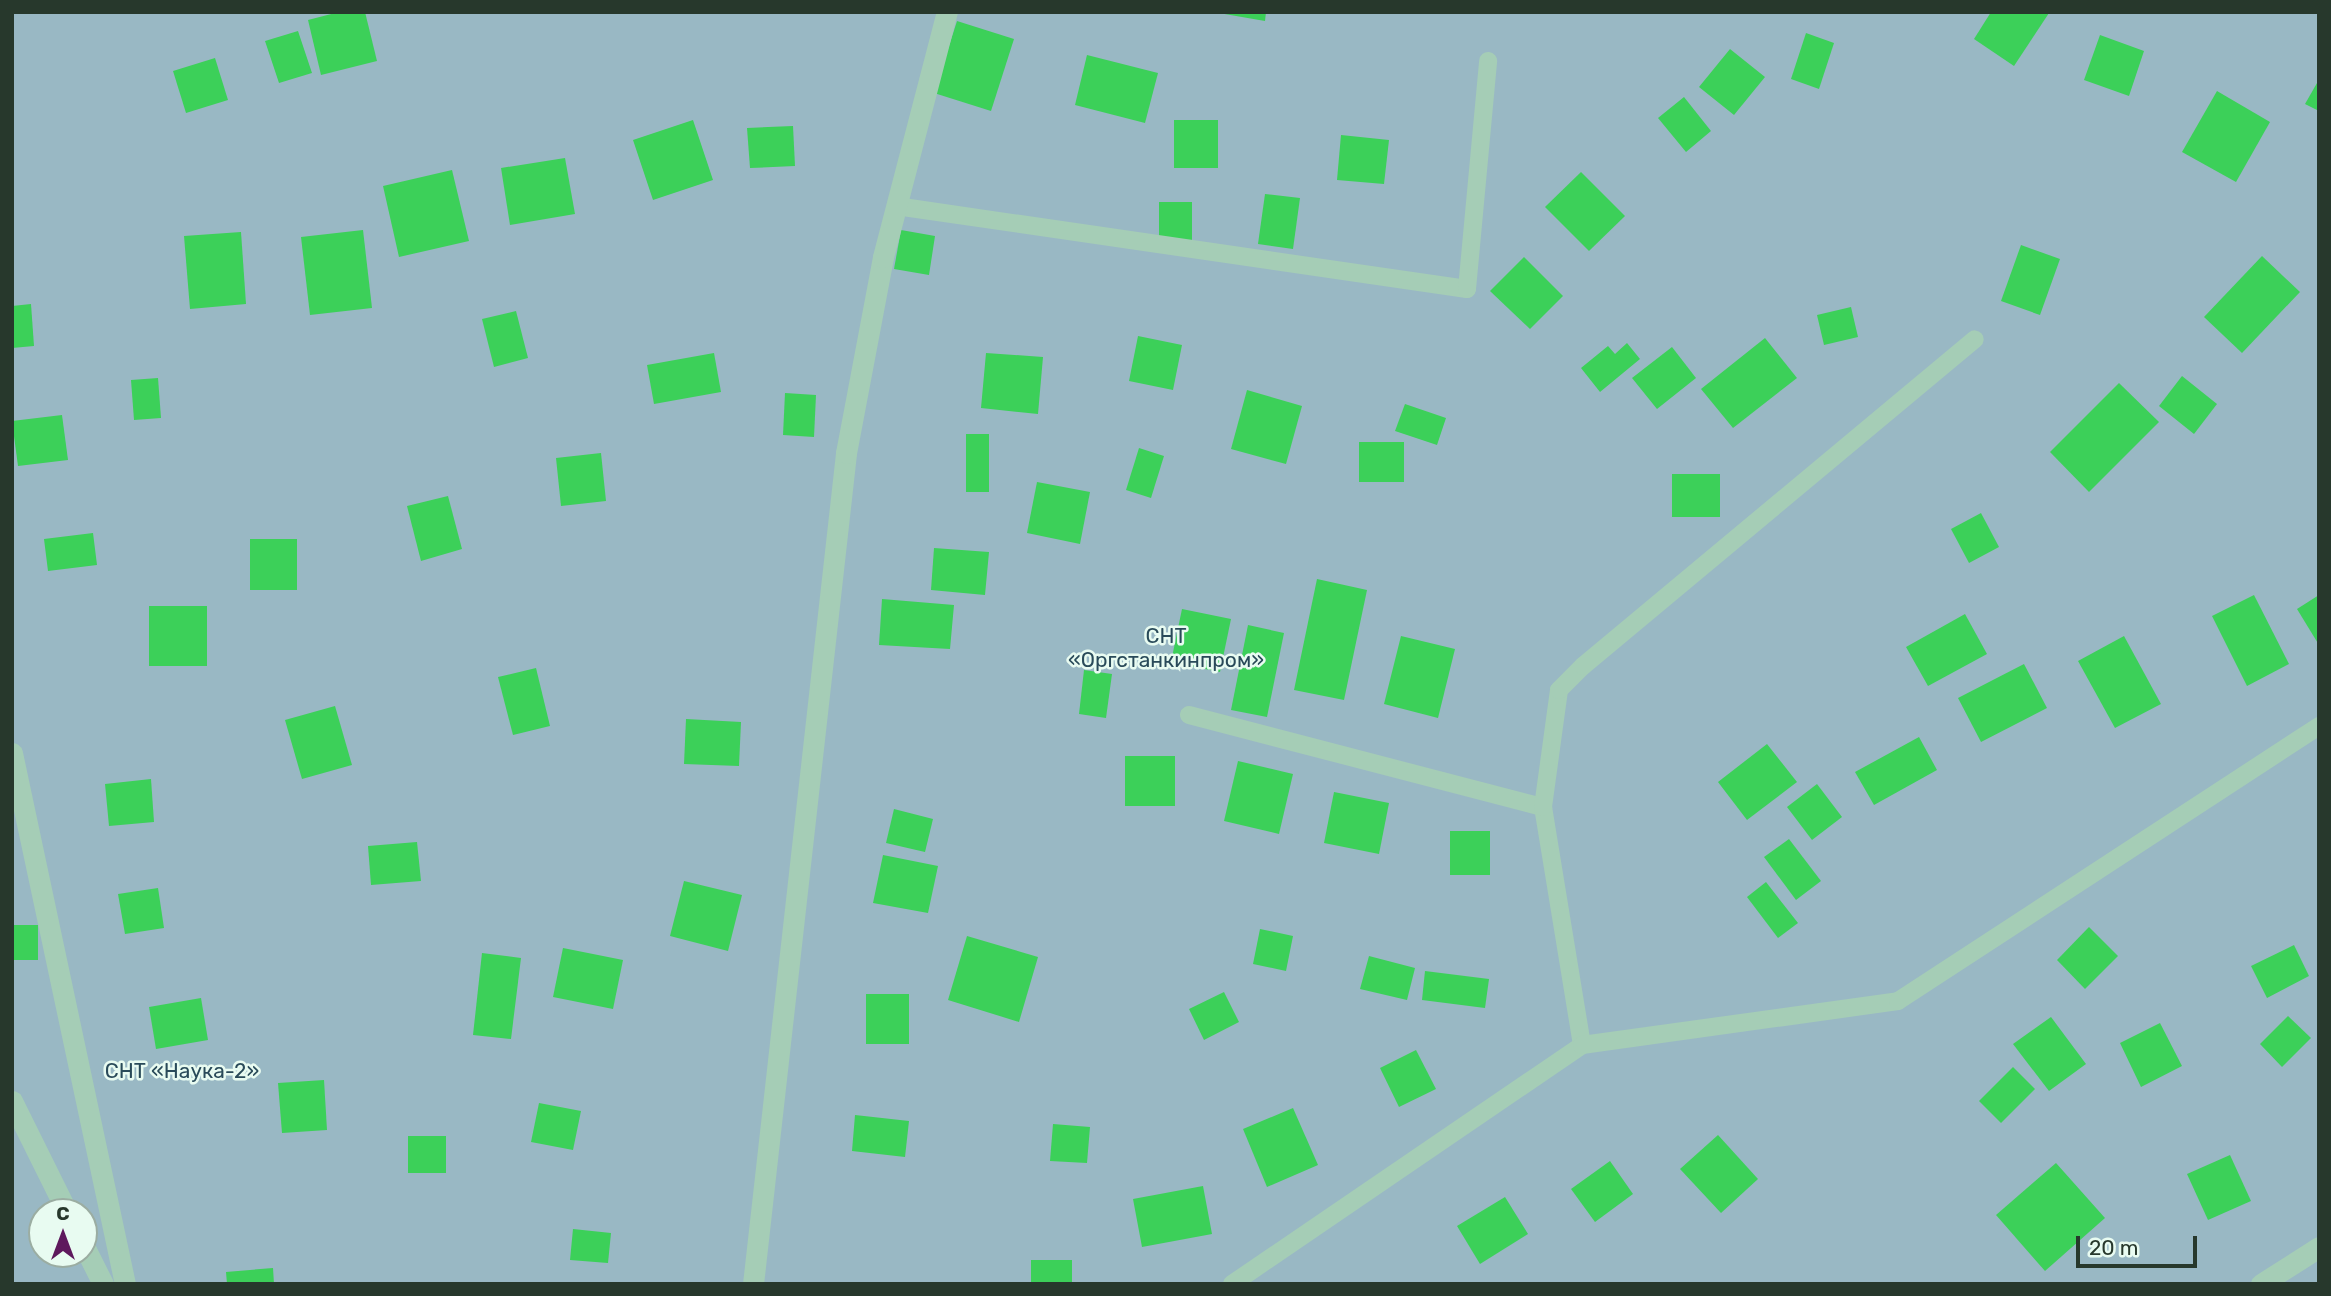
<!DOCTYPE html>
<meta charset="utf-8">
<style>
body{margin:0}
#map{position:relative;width:2331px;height:1296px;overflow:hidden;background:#dbf4e7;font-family:Rubik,sans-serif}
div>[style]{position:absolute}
.green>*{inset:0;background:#99b8c4}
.building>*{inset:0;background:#3cd059}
.lane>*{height:18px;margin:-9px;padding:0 9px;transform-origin:9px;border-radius:9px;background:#a5cdb6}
.street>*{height:21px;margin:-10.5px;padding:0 10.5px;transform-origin:10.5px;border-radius:10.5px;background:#a5cdb6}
span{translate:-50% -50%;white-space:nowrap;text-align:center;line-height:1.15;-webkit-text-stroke:5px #e8fbf1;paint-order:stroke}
.park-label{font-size:21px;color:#294a59}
.frame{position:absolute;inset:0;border:14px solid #27382c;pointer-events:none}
.north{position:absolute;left:28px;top:1198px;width:70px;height:70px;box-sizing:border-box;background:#e8fbf1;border:2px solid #9bada2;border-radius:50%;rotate:0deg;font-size:19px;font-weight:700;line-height:28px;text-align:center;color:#27382c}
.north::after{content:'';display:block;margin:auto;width:24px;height:32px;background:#5e195d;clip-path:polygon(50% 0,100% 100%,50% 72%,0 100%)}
.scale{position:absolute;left:2076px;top:1236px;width:121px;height:32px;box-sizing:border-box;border:4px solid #27382c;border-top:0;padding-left:9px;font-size:21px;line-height:24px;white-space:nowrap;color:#27382c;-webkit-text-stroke:5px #e8fbf1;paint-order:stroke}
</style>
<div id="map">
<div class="green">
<i style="clip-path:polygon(evenodd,12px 12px,2319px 12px,2319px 1284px,12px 1284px,12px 12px,42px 1212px,84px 1212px,84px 1254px,42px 1254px,42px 1212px)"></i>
</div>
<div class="building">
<i style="clip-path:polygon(339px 12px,365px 12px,377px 61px,321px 75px,308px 20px)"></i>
<i style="clip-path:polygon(1213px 12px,1266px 12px,1265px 21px)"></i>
<i style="clip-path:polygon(1991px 12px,2049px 13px,2014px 66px,1974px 39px)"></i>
<i style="clip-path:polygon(957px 21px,1014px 39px,991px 111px,934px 93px)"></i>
<i style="clip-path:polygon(298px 31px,312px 73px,279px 83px,265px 41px)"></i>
<i style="clip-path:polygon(1806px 33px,1834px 43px,1819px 89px,1791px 79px)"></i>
<i style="clip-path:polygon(2100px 35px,2144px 51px,2129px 96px,2084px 80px)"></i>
<i style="clip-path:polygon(1730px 49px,1765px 77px,1734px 115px,1699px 87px)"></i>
<i style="clip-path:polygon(1087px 55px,1158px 73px,1145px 123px,1075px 105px)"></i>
<i style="clip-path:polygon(215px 58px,228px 100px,186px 113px,173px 71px)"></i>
<i style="clip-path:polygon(2317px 83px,2319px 84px,2319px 111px,2305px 104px)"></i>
<i style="clip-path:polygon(2217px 91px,2270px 122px,2236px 182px,2182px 152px)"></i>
<i style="clip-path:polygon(1684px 97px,1711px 131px,1686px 152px,1658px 118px)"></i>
<i style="clip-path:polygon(693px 120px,713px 180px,653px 200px,633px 140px)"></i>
<i style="clip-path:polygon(1174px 120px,1218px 120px,1218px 168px,1174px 168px)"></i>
<i style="clip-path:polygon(793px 126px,795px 166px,750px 168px,747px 128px)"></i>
<i style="clip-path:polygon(1341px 135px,1389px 140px,1384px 184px,1337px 180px)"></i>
<i style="clip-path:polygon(565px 158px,575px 214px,510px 225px,501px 168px)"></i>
<i style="clip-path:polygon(452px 170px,469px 241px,399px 257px,383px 186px)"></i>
<i style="clip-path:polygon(1581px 172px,1625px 216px,1589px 251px,1545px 207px)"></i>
<i style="clip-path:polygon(1265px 194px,1300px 198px,1293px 249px,1258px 244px)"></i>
<i style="clip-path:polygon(1159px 202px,1192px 202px,1192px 241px,1159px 241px)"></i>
<i style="clip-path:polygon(363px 230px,372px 308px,310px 315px,301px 237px)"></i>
<i style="clip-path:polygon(901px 230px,935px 236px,929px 275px,894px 269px)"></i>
<i style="clip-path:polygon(241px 232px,246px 304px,190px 309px,184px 236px)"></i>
<i style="clip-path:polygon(2021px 245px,2060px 259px,2040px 315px,2001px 301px)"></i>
<i style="clip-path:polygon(2262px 256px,2300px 292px,2242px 353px,2204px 317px)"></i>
<i style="clip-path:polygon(1524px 257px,1563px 296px,1530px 329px,1490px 291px)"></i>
<i style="clip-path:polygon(31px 304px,34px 346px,12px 348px,12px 306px)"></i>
<i style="clip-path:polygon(1851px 307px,1858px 337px,1824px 345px,1817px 315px)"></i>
<i style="clip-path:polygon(516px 311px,528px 358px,494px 367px,482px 319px)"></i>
<i style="clip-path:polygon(1138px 336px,1182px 345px,1173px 390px,1129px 381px)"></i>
<i style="clip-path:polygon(1765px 338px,1797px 378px,1733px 428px,1701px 389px)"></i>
<i style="clip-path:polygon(1627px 343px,1640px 359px,1600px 392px,1581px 368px,1608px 346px,1615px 354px)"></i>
<i style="clip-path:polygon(1672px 347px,1696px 378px,1657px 409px,1632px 378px)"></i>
<i style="clip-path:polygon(714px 353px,721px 392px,654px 404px,647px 365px)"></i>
<i style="clip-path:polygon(986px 353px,1043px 357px,1038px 414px,981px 408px)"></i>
<i style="clip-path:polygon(2182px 376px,2217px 404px,2194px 434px,2159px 406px)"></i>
<i style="clip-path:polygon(158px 378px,161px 418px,134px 420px,131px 380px)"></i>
<i style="clip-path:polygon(2119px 383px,2159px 422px,2089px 492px,2050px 452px)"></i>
<i style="clip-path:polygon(1247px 390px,1302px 406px,1286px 464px,1231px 449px)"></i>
<i style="clip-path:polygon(785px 393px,816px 395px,814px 437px,783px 435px)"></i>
<i style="clip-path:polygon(1405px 404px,1446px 418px,1437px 445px,1395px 431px)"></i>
<i style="clip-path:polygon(62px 415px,68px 460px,18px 466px,12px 421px)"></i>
<i style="clip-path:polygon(966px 434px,989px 434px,989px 492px,966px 492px)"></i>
<i style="clip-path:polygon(1359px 442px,1404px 442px,1404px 482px,1359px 482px)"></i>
<i style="clip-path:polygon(1139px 448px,1164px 456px,1151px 498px,1126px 490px)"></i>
<i style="clip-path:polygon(601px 453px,606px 501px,561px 506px,556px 458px)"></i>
<i style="clip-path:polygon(1672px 474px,1720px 474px,1720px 517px,1672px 517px)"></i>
<i style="clip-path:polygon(1037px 482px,1090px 492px,1080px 544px,1027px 533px)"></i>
<i style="clip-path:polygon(448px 496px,462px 549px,421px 561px,407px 506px)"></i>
<i style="clip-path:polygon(1981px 513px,1999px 547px,1969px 563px,1951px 529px)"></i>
<i style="clip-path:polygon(93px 533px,97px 565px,48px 571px,44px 539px)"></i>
<i style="clip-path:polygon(250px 539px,297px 539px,297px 590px,250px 590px)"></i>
<i style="clip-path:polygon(934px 548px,989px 552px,985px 595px,931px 590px)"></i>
<i style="clip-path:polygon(1317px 579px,1367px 590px,1344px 700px,1294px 690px)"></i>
<i style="clip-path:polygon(2254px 595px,2289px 664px,2247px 686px,2212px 616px)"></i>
<i style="clip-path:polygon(2319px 595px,2319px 645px,2297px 609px)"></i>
<i style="clip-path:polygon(882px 599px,954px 605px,950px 649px,879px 645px)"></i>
<i style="clip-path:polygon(149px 606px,207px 606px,207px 666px,149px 666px)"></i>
<i style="clip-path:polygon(1182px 609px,1231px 619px,1220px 672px,1171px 662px)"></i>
<i style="clip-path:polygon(1965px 614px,1987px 654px,1928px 686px,1906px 647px)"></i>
<i style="clip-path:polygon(1248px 625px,1284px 633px,1267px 717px,1231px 710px)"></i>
<i style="clip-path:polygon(1401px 636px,1455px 649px,1438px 718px,1384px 704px)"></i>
<i style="clip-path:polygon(2124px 636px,2161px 704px,2115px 728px,2078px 661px)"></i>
<i style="clip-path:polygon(2024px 664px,2047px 708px,1981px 742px,1958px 698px)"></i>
<i style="clip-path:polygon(536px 668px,550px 726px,513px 735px,498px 677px)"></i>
<i style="clip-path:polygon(1084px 670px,1112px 674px,1106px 718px,1079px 714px)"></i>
<i style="clip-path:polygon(335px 706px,352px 765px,302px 779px,285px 720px)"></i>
<i style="clip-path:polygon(686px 719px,741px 722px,739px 766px,684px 764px)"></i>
<i style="clip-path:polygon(1919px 737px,1937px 770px,1874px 805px,1855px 772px)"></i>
<i style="clip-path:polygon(1767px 744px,1797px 782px,1747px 820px,1718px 782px)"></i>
<i style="clip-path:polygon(1125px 756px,1175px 756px,1175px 806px,1125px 806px)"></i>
<i style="clip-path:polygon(1238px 761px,1293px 774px,1279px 834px,1224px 821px)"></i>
<i style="clip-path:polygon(151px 779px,154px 822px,109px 826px,105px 784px)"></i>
<i style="clip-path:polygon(1817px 784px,1842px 817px,1812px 840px,1787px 807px)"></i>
<i style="clip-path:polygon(1334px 792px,1389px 803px,1379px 854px,1324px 843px)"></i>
<i style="clip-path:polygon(894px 809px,933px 819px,925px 852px,886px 843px)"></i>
<i style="clip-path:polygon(1450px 831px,1490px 831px,1490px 875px,1450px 875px)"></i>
<i style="clip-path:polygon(1789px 839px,1821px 881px,1796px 900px,1764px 857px)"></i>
<i style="clip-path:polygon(417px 842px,421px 881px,371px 885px,368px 846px)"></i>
<i style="clip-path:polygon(883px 855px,938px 866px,928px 913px,873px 903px)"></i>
<i style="clip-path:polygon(684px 881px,742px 895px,728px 951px,670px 936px)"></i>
<i style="clip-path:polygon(1766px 882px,1798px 923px,1778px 938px,1747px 897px)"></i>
<i style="clip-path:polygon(158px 888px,164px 928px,125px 934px,118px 894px)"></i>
<i style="clip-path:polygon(12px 925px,38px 925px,38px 960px,12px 960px)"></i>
<i style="clip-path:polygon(2089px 927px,2118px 956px,2085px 989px,2057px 960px)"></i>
<i style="clip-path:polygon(1260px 929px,1293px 936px,1286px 971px,1253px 964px)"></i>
<i style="clip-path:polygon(967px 936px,1038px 957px,1019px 1022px,948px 1000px)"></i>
<i style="clip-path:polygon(2294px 945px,2309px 976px,2267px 998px,2251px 966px)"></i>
<i style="clip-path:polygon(563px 948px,623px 960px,613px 1009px,553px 997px)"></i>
<i style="clip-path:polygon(482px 953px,521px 958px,511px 1039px,473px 1035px)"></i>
<i style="clip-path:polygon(1369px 956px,1415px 968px,1407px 1000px,1360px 989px)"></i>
<i style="clip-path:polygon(1425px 971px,1489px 979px,1485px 1008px,1422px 1000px)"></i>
<i style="clip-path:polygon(1224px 992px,1239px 1022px,1204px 1040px,1189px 1009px)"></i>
<i style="clip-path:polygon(866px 994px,909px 994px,909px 1044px,866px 1044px)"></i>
<i style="clip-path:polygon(201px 998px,208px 1040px,156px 1049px,149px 1007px)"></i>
<i style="clip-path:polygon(2288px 1016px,2311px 1038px,2282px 1067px,2260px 1044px)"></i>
<i style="clip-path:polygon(2051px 1017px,2086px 1064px,2049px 1091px,2013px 1044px)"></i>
<i style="clip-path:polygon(2160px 1023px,2182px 1066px,2141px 1087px,2120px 1043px)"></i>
<i style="clip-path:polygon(1416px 1050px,1436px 1089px,1399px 1107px,1380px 1068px)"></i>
<i style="clip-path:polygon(2013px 1067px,2035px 1089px,2001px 1123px,1979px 1101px)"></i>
<i style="clip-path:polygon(324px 1080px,327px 1130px,282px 1133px,278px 1083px)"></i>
<i style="clip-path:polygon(539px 1103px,581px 1111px,573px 1150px,531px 1142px)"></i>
<i style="clip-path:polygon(1293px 1108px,1318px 1165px,1267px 1187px,1243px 1129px)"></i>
<i style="clip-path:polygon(855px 1115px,909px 1121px,905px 1157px,852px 1151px)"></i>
<i style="clip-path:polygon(1053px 1124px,1090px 1127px,1087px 1163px,1050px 1161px)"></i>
<i style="clip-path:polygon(1718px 1135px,1758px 1179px,1721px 1213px,1680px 1169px)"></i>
<i style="clip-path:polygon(408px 1136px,446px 1136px,446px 1173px,408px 1173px)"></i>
<i style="clip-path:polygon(2230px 1155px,2251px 1201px,2208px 1220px,2187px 1174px)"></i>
<i style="clip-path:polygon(1610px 1161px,1633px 1194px,1595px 1222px,1571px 1189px)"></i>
<i style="clip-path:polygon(2056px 1163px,2105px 1218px,2045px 1271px,1996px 1215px)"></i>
<i style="clip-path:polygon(1203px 1186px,1212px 1234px,1142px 1247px,1133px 1199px)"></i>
<i style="clip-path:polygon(1505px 1197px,1528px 1234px,1480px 1264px,1457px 1226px)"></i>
<i style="clip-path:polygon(573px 1229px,611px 1233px,608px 1263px,570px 1260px)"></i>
<i style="clip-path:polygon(1031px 1260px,1072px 1260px,1072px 1284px,1031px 1284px)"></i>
<i style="clip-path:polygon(273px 1268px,274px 1284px,227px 1284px,226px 1272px)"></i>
</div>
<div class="lane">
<i style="left:896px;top:206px;width:577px;rotate:8.27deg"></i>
<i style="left:1467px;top:289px;width:229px;rotate:-84.7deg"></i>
<i style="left:1189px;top:715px;width:366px;rotate:14.6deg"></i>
<i style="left:1582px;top:1045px;width:241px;rotate:-99.3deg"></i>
<i style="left:1543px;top:807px;width:118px;rotate:-82.2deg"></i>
<i style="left:1559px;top:690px;width:34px;rotate:-45deg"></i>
<i style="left:1583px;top:666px;width:510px;rotate:-39.83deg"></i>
<i style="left:1232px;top:1284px;width:424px;rotate:-34.3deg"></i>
<i style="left:1582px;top:1045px;width:319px;rotate:-7.9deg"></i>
<i style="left:1898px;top:1001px;width:503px;rotate:-33.15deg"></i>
</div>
<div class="street">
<i style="left:12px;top:753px;width:543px;rotate:77.99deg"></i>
<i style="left:12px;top:1101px;width:124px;rotate:63.6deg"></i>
<i style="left:84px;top:1246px;width:42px;rotate:63.4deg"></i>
<i style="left:753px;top:1284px;width:836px;rotate:-83.61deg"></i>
<i style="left:846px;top:453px;width:199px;rotate:-79.3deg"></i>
<i style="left:883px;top:257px;width:253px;rotate:-75.4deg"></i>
<i style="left:2261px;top:1284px;width:69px;rotate:-32.5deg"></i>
</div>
<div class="park-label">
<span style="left:1166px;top:648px">СНТ<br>«Оргстанкинпром»</span>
<span style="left:182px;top:1071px">СНТ «Наука-2»</span>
</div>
<div class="frame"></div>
<div class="north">С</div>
<div class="scale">20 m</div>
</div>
